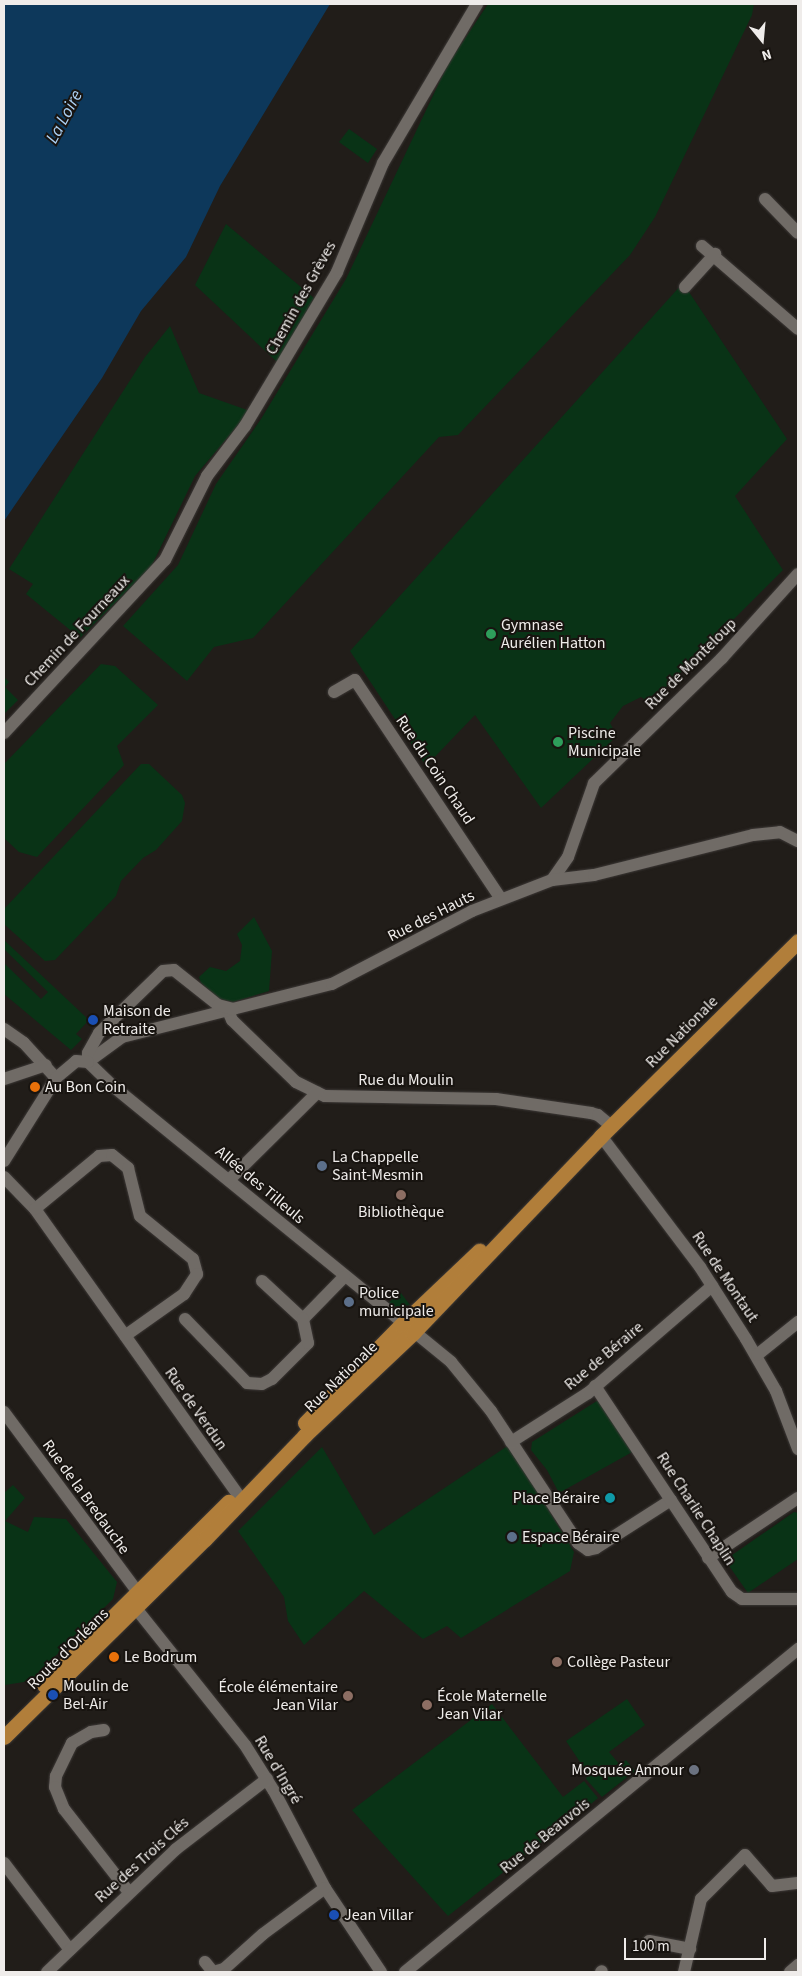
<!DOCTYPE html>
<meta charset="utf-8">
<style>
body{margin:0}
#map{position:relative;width:802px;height:1976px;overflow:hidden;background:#211d19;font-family:"Source Sans 3",sans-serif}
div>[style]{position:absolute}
.green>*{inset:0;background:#093316}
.water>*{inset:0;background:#0d385b}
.roads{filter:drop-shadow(0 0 1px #3d3937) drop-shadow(0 0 1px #3d3937)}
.minor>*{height:12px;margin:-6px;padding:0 6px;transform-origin:6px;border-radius:6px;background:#706b66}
.major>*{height:15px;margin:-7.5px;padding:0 7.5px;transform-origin:7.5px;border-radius:7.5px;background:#b17e3a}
.dots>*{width:14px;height:14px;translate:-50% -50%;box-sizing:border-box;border:2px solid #181410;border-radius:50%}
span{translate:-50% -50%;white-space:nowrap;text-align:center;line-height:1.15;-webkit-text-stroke:4px #181410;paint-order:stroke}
.street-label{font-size:16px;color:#efecea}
.poi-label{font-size:16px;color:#efecea}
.left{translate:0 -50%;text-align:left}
.right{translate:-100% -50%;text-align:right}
.water-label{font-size:18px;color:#acd1f4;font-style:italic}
.frame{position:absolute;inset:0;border:5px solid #efecea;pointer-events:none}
.north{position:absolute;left:737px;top:15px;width:50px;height:50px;-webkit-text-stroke:4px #181410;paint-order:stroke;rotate:163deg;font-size:14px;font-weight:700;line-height:20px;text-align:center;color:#efecea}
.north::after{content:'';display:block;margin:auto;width:18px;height:22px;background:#efecea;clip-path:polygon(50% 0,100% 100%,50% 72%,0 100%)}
.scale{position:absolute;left:624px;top:1938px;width:142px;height:22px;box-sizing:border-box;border:2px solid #efecea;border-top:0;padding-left:6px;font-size:15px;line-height:18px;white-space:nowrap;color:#efecea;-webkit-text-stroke:4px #181410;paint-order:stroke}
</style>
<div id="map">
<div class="green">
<i style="clip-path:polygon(488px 4px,754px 4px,752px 15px,655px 217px,630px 255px,458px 435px,439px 437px,253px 638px,214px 647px,187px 681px,123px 626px,178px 565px,216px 484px,261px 419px,346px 279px,448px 64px)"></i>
<i style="clip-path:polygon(349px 129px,377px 149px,368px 163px,339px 142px)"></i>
<i style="clip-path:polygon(226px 224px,314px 298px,277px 362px,195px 285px)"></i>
<i style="clip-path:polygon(683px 283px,787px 439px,735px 496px,783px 570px,650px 703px,641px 697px,623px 706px,610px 723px,617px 736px,541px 808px,475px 715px,426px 766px,350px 651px)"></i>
<i style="clip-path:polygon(170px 326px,199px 393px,250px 411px,195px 476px,151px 567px,80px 638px,26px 594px,33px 584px,9px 569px,145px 357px)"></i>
<i style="clip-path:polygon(101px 664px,115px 666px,158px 705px,117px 746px,124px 765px,37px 857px,19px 852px,4px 838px,4px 764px)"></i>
<i style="clip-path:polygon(4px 677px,9px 682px,5px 687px,18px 700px,4px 714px)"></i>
<i style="clip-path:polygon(141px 764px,149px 764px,182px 795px,185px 803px,182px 821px,156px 850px,143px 858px,121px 881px,116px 896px,55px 960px,45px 961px,4px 924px,4px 909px)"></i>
<i style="clip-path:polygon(254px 917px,272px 951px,269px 991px,233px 1002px,220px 999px,201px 983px,199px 977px,210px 967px,226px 971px,240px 961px,242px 945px,237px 934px)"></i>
<i style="clip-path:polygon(4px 940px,89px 1020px,76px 1034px,82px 1039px,71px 1050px,4px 994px,4px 963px,41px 999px,48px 992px,4px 949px)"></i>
<i style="clip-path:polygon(401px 1293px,410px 1305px,394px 1307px,389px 1302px)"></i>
<i style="clip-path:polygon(600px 1399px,634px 1451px,559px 1493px,547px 1470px,531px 1450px,532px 1442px)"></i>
<i style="clip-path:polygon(509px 1445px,574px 1552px,570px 1571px,461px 1638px,447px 1626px,423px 1639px,364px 1591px,304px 1645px,288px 1621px,284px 1597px,238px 1531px,322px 1447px,374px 1535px)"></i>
<i style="clip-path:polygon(13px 1485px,25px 1498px,5px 1521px,28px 1532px,34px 1517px,66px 1519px,117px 1582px,113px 1599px,30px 1681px,5px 1685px,4px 1493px)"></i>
<i style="clip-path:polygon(794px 1512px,798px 1513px,798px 1559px,748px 1593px,725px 1560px)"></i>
<i style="clip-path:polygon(627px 1699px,645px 1725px,609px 1752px,620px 1765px,626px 1760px,635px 1771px,602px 1797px,586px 1779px,588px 1774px,566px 1741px)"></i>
<i style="clip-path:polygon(492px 1704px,563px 1797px,584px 1781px,598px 1798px,567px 1824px,564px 1821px,563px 1825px,448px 1916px,352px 1810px)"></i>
</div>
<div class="water">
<i style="clip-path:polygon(4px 4px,330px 4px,220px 186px,186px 257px,141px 311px,102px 378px,4px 521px)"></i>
</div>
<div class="roads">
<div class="minor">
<i style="left:765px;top:199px;width:47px;rotate:45.9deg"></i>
<i style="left:702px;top:246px;width:127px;rotate:40.8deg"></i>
<i style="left:685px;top:287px;width:45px;rotate:-47.7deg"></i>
<i style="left:334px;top:692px;width:24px;rotate:-30deg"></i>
<i style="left:355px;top:680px;width:263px;rotate:56.3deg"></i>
<i style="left:4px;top:733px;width:236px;rotate:-47.1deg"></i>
<i style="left:165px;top:560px;width:94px;rotate:-63.4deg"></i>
<i style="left:207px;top:476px;width:63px;rotate:-52.8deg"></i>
<i style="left:245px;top:426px;width:179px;rotate:-59.1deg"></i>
<i style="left:337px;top:272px;width:118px;rotate:-67.1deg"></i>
<i style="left:383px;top:163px;width:185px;rotate:-59.4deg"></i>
<i style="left:552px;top:880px;width:28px;rotate:-55deg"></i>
<i style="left:568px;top:857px;width:78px;rotate:-70.6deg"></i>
<i style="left:594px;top:783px;width:179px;rotate:-44.3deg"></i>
<i style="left:722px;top:658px;width:113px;rotate:-47.9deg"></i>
<i style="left:228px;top:1011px;width:10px;rotate:66deg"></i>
<i style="left:232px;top:1020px;width:89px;rotate:44.1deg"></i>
<i style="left:296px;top:1082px;width:32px;rotate:26deg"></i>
<i style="left:325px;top:1096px;width:171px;rotate:1deg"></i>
<i style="left:496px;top:1099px;width:96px;rotate:8.4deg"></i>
<i style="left:591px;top:1113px;width:7px;rotate:16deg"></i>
<i style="left:598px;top:1115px;width:17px;rotate:40deg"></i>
<i style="left:4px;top:1029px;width:24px;rotate:35deg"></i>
<i style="left:24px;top:1043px;width:47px;rotate:47.6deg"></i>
<i style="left:88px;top:1062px;width:36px;rotate:44deg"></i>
<i style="left:114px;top:1087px;width:435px;rotate:39.2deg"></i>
<i style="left:451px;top:1362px;width:63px;rotate:50.8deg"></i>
<i style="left:491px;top:1411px;width:158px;rotate:56.6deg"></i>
<i style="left:578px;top:1543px;width:12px;rotate:35deg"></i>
<i style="left:588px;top:1550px;width:8px;rotate:-14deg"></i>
<i style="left:596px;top:1548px;width:89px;rotate:-32.6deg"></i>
<i style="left:88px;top:1062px;width:42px;rotate:-36.3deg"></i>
<i style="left:122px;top:1037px;width:217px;rotate:-14.2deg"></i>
<i style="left:332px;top:984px;width:158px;rotate:-27.5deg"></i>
<i style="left:472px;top:911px;width:86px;rotate:-21.2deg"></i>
<i style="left:552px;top:880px;width:42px;rotate:-6.8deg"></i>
<i style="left:594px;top:875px;width:164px;rotate:-14.1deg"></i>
<i style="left:753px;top:835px;width:27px;rotate:-6deg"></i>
<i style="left:780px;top:832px;width:20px;rotate:27deg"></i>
<i style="left:88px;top:1062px;width:9px;rotate:-90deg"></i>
<i style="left:88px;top:1053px;width:23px;rotate:-61deg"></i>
<i style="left:99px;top:1033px;width:89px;rotate:-44.1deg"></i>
<i style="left:163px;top:971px;width:11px;rotate:-5deg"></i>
<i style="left:174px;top:970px;width:56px;rotate:38.5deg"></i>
<i style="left:218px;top:1005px;width:16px;rotate:15deg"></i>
<i style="left:4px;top:1079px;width:44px;rotate:-18.4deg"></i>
<i style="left:601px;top:1136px;width:164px;rotate:52.9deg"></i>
<i style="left:700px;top:1267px;width:85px;rotate:57.4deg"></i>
<i style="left:746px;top:1339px;width:60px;rotate:60deg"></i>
<i style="left:776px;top:1391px;width:62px;rotate:69.2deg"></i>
<i style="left:4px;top:1161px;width:98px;rotate:-57.9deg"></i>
<i style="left:56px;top:1078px;width:26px;rotate:-40deg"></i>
<i style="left:76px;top:1061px;width:12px;rotate:5deg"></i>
<i style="left:4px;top:1177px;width:45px;rotate:45.9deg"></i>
<i style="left:35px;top:1209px;width:357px;rotate:54.6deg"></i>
<i style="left:229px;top:1180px;width:124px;rotate:-44.7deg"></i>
<i style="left:35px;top:1209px;width:83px;rotate:-39.6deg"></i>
<i style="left:99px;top:1156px;width:13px;rotate:-4deg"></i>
<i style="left:112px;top:1155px;width:21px;rotate:39deg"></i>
<i style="left:128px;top:1168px;width:49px;rotate:76deg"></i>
<i style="left:140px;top:1216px;width:68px;rotate:39.1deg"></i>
<i style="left:193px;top:1259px;width:16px;rotate:75deg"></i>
<i style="left:197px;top:1274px;width:24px;rotate:123deg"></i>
<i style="left:184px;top:1294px;width:72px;rotate:144.6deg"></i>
<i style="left:262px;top:1281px;width:56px;rotate:42.8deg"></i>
<i style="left:303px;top:1319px;width:59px;rotate:-45.7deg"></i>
<i style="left:185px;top:1319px;width:89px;rotate:45.9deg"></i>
<i style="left:247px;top:1383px;width:15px;rotate:4deg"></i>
<i style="left:262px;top:1384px;width:11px;rotate:-27deg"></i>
<i style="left:272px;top:1379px;width:51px;rotate:-45deg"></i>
<i style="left:308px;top:1343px;width:25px;rotate:-102deg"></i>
<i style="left:757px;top:1355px;width:53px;rotate:-38.8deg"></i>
<i style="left:595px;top:1386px;width:247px;rotate:56.4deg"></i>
<i style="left:732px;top:1592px;width:12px;rotate:35deg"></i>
<i style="left:742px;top:1599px;width:56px"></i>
<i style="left:4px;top:1412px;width:232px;rotate:53.4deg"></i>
<i style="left:511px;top:1442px;width:91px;rotate:-32.5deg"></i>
<i style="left:588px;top:1393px;width:164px;rotate:-40.8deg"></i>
<i style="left:708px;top:1558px;width:108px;rotate:-33.7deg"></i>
<i style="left:130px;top:1601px;width:184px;rotate:51.4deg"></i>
<i style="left:245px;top:1745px;width:54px;rotate:57.8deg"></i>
<i style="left:274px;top:1791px;width:110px;rotate:62.3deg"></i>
<i style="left:325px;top:1888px;width:101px;rotate:56.3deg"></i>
<i style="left:104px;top:1730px;width:13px;rotate:171deg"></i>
<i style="left:91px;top:1732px;width:22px;rotate:150deg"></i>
<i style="left:72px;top:1743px;width:37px;rotate:116deg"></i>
<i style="left:56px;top:1776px;width:11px;rotate:95deg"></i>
<i style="left:55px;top:1787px;width:24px;rotate:68deg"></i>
<i style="left:64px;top:1809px;width:104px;rotate:52deg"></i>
<i style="left:4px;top:1863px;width:109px;rotate:52.8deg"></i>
<i style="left:649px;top:1941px;width:42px;rotate:11deg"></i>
<i style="left:205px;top:1962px;width:13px;rotate:51deg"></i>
<i style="left:213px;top:1972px;width:11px;rotate:-15deg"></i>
<i style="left:224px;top:1969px;width:52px;rotate:-41.9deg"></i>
<i style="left:263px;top:1934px;width:77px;rotate:-36.6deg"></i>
<i style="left:47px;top:1972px;width:178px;rotate:-43.6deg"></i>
<i style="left:176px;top:1849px;width:115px;rotate:-37.6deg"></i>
<i style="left:405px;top:1972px;width:509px;rotate:-39.42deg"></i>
<i style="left:601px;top:1972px;width:1px;rotate:-45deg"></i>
<i style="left:684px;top:1972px;width:75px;rotate:-76.9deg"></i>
<i style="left:701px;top:1899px;width:62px;rotate:-45deg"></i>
<i style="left:745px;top:1855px;width:41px;rotate:48.9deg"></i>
<i style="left:772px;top:1886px;width:26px;rotate:-7deg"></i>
<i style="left:790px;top:1972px;width:11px;rotate:-41deg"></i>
</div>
<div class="major">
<i style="left:305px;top:1423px;width:137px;rotate:-45.6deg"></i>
<i style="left:401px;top:1325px;width:108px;rotate:-43.5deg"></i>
<i style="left:44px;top:1685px;width:260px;rotate:-44.8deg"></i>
<i style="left:4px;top:1737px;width:282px;rotate:-44.6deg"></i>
<i style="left:205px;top:1539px;width:144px;rotate:-46.1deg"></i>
<i style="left:305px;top:1435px;width:149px;rotate:-43.4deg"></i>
<i style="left:413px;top:1333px;width:272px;rotate:-46.3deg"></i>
<i style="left:601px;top:1136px;width:277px;rotate:-44.7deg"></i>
</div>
</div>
<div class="dots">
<i style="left:491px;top:634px;background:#2e9e5b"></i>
<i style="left:558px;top:742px;background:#2e9e5b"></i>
<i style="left:93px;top:1020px;background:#1a4fb4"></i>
<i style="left:35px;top:1087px;background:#e8710a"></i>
<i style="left:322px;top:1166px;background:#5c6f8a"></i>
<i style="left:401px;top:1195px;background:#8d6e63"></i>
<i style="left:349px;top:1302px;background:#5c6f8a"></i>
<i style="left:610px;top:1498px;background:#0f9aa8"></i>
<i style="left:512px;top:1537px;background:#5c6f8a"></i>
<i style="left:114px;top:1657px;background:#e8710a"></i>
<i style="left:557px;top:1662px;background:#8d6e63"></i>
<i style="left:53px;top:1695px;background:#1a4fb4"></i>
<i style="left:348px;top:1696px;background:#8d6e63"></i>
<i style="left:427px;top:1705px;background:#8d6e63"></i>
<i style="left:694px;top:1770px;background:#6b7280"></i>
<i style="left:334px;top:1915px;background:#1a4fb4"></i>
</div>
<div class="street-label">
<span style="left:301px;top:298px;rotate:-61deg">Chemin des Grèves</span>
<span style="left:77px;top:631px;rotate:-47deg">Chemin de Fourneaux</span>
<span style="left:691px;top:664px;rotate:-45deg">Rue de Monteloup</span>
<span style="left:435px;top:770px;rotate:56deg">Rue du Coin Chaud</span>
<span style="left:431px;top:916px;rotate:-27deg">Rue des Hauts</span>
<span style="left:682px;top:1032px;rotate:-45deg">Rue Nationale</span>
<span style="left:406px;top:1080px">Rue du Moulin</span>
<span style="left:260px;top:1185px;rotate:40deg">Allée des Tilleuls</span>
<span style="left:725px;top:1277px;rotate:56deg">Rue de Montaut</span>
<span style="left:604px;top:1356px;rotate:-40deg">Rue de Béraire</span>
<span style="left:341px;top:1377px;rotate:-44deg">Rue Nationale</span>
<span style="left:196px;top:1409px;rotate:55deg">Rue de Verdun</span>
<span style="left:86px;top:1497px;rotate:54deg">Rue de la Bredauche</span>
<span style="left:696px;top:1509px;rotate:57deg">Rue Charlie Chaplin</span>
<span style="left:68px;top:1649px;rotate:-45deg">Route d'Orléans</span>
<span style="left:278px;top:1770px;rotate:59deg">Rue d'Ingré</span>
<span style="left:545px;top:1836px;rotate:-39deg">Rue de Beauvois</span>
<span style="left:142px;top:1860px;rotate:-42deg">Rue des Trois Clés</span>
</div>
<div class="poi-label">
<span class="left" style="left:501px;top:634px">Gymnase<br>Aurélien Hatton</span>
<span class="left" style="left:568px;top:742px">Piscine<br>Municipale</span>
<span class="left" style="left:103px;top:1020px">Maison de<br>Retraite</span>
<span class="left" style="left:45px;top:1087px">Au Bon Coin</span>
<span class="left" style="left:332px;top:1166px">La Chappelle<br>Saint-Mesmin</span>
<span style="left:401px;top:1212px">Bibliothèque</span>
<span class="left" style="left:359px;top:1302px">Police<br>municipale</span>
<span class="right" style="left:600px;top:1498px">Place Béraire</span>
<span class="left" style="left:522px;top:1537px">Espace Béraire</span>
<span class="left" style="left:124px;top:1657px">Le Bodrum</span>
<span class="left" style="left:567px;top:1662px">Collège Pasteur</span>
<span class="left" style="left:63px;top:1695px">Moulin de<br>Bel-Air</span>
<span class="right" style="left:338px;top:1696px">École élémentaire<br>Jean Vilar</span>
<span class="left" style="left:437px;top:1705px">École Maternelle<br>Jean Vilar</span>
<span class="right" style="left:684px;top:1770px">Mosquée Annour</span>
<span class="left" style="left:344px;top:1915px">Jean Villar</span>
</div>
<div class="water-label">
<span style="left:65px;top:117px;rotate:-62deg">La Loire</span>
</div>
<div class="frame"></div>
<div class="north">N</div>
<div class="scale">100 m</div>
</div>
